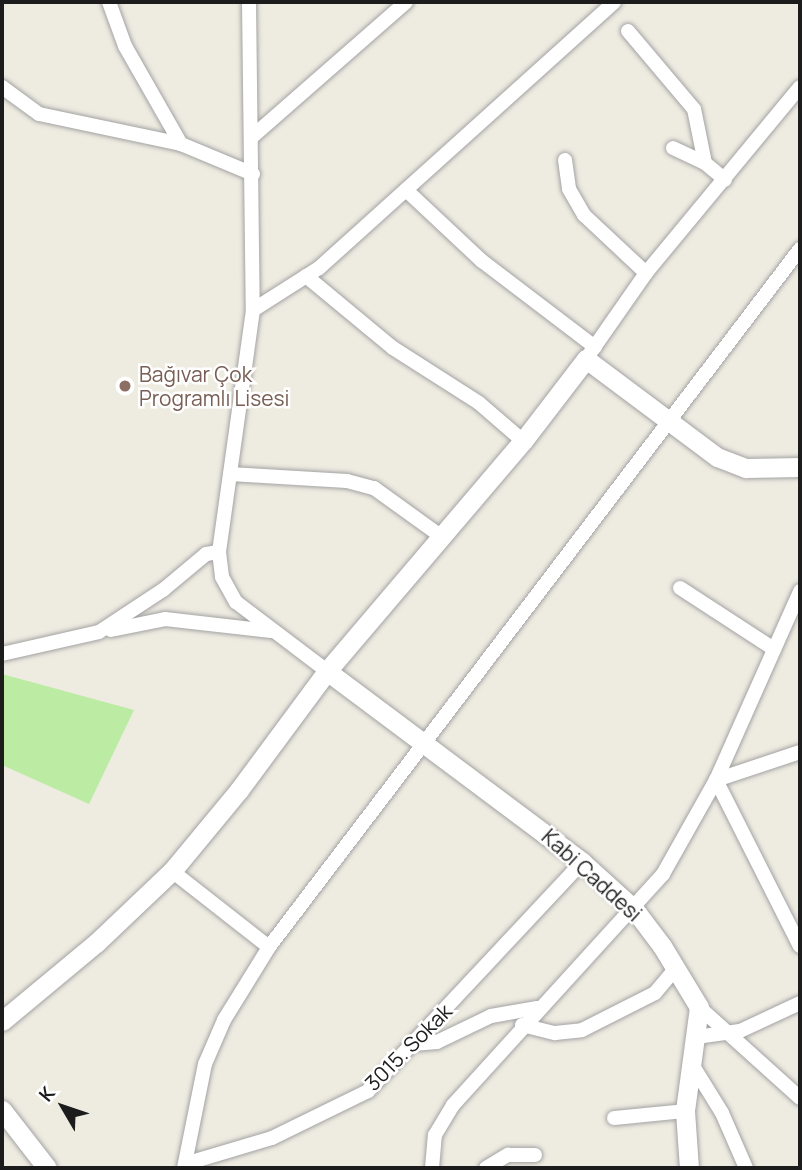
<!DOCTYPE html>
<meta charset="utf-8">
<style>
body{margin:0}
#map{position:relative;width:802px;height:1170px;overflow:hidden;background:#eeebe1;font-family:Manrope,sans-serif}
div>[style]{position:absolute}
.grass>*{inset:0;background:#bceba4}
.roads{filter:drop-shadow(0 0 2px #a3a3a3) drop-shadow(0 0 2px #a3a3a3)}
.minor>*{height:14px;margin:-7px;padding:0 7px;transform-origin:7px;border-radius:7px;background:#fff}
.tertiary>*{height:19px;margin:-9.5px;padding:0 9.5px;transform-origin:9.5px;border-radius:9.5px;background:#fff}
.dots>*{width:19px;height:19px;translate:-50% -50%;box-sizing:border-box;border:4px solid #fff;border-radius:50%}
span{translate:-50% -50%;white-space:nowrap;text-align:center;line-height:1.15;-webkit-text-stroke:5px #fff;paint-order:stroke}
.education-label{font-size:21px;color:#785e54}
.left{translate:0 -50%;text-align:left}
.street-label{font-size:21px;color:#1c1c1c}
.frame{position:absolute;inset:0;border:4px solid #1c1c1c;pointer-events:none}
.north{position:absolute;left:28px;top:1072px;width:70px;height:70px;-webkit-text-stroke:5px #fff;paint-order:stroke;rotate:309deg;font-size:19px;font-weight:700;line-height:28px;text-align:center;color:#1c1c1c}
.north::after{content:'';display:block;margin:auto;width:24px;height:32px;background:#1c1c1c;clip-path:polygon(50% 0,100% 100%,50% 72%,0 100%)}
</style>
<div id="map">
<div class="grass">
<i style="clip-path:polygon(2px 674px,134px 710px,89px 804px,2px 765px)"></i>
</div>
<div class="roads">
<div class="minor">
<i style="left:109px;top:2px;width:47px;rotate:70deg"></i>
<i style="left:125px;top:46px;width:113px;rotate:60.3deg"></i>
<i style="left:249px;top:2px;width:308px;rotate:89.3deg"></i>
<i style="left:253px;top:310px;width:244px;rotate:98deg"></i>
<i style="left:219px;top:552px;width:25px;rotate:83deg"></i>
<i style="left:222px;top:577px;width:29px;rotate:61deg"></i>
<i style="left:236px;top:602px;width:114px;rotate:37.2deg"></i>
<i style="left:628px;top:31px;width:102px;rotate:49.8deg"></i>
<i style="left:694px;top:109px;width:55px;rotate:78.5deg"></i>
<i style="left:2px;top:87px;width:46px;rotate:36.1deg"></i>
<i style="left:39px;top:114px;width:145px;rotate:11.9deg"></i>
<i style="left:181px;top:144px;width:78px;rotate:22.6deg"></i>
<i style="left:253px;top:136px;width:203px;rotate:-41.2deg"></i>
<i style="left:673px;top:148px;width:35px;rotate:25deg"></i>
<i style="left:705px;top:163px;width:26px;rotate:40deg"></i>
<i style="left:565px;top:160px;width:29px;rotate:82deg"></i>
<i style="left:569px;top:189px;width:30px;rotate:60deg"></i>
<i style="left:584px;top:215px;width:85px;rotate:43.1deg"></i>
<i style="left:406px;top:190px;width:104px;rotate:43.1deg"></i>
<i style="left:482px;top:261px;width:142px;rotate:37.3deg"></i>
<i style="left:306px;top:276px;width:113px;rotate:39.6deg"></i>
<i style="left:393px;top:348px;width:102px;rotate:32.6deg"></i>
<i style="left:479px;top:403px;width:58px;rotate:40.8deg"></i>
<i style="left:253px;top:310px;width:78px;rotate:-32.5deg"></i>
<i style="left:319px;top:268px;width:397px;rotate:-42deg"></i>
<i style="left:586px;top:359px;width:105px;rotate:-55.1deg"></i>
<i style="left:646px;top:273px;width:241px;rotate:-50.4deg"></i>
<i style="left:230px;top:474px;width:117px;rotate:3.4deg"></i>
<i style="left:347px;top:481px;width:28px;rotate:15deg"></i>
<i style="left:374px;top:488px;width:84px;rotate:35.8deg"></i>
<i style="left:680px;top:588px;width:112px;rotate:33deg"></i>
<i style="left:111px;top:630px;width:55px;rotate:-11.5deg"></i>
<i style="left:165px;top:619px;width:107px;rotate:6.5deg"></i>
<i style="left:2px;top:654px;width:99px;rotate:-12.8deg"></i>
<i style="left:99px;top:632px;width:77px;rotate:-33.3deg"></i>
<i style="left:163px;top:590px;width:56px;rotate:-39.9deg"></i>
<i style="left:206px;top:554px;width:13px;rotate:-9deg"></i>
<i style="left:800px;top:752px;width:89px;rotate:161.6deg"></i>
<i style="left:716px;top:780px;width:186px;rotate:63.2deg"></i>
<i style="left:172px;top:871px;width:123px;rotate:38.1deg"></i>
<i style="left:699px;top:1007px;width:136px;rotate:42deg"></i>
<i style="left:522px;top:1025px;width:34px;rotate:14deg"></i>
<i style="left:555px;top:1033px;width:27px;rotate:-6deg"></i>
<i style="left:582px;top:1030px;width:82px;rotate:-26.9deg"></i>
<i style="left:655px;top:993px;width:33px;rotate:-50deg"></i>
<i style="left:696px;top:1037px;width:44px;rotate:-7.8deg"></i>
<i style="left:740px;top:1031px;width:66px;rotate:-25deg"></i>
<i style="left:413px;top:1044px;width:24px;rotate:-5deg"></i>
<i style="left:437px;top:1042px;width:60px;rotate:-25.7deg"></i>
<i style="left:491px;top:1016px;width:47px;rotate:-9.9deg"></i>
<i style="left:693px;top:1066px;width:55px;rotate:58.3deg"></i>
<i style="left:722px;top:1113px;width:60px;rotate:66.4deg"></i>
<i style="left:614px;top:1118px;width:71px;rotate:-5.6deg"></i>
<i style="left:188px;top:1163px;width:88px;rotate:-16.6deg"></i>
<i style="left:272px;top:1138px;width:107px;rotate:-26.1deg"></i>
<i style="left:368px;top:1091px;width:313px;rotate:-46.9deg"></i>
<i style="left:184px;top:1168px;width:106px;rotate:-78.6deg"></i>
<i style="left:205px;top:1064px;width:48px;rotate:-66.6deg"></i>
<i style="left:224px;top:1020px;width:86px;rotate:-58.3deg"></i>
<i style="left:269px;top:947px;width:877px;rotate:-52.74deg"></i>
<i style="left:432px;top:1168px;width:33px;rotate:-85deg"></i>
<i style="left:435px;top:1135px;width:35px;rotate:-59deg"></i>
<i style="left:453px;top:1105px;width:312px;rotate:-47.7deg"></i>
<i style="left:663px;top:874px;width:108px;rotate:-60.6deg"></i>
<i style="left:716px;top:780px;width:207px;rotate:-66deg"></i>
<i style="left:486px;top:1168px;width:26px;rotate:-31deg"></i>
<i style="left:508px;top:1155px;width:27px"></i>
</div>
<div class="tertiary">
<i style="left:327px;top:671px;width:319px;rotate:36.8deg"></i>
<i style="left:582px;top:862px;width:70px;rotate:42.1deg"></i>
<i style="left:634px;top:909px;width:46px;rotate:52.9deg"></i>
<i style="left:662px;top:946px;width:71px;rotate:58.8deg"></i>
<i style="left:699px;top:1007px;width:105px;rotate:97.7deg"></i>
<i style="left:685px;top:1111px;width:57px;rotate:86deg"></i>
<i style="left:2px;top:1021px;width:122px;rotate:-39.7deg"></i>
<i style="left:96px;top:943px;width:105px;rotate:-43.5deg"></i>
<i style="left:172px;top:871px;width:105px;rotate:-50.4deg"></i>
<i style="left:239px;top:790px;width:148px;rotate:-53.5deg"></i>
<i style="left:327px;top:671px;width:302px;rotate:-49.6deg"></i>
<i style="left:523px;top:441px;width:103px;rotate:-52.5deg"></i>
<i style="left:586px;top:359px;width:164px;rotate:36.8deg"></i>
<i style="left:717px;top:457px;width:31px;rotate:21deg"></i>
<i style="left:746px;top:468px;width:54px;rotate:-1.1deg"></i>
<i style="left:2px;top:1110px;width:73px;rotate:52.2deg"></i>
</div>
</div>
<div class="dots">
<i style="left:125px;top:386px;background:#8d6e63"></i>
</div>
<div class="education-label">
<span class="left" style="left:139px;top:386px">Bağıvar Çok<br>Programlı Lisesi</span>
</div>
<div class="street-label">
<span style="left:592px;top:875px;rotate:42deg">Kabi Caddesi</span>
<span style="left:408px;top:1047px;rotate:-45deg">3015. Sokak</span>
</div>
<div class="frame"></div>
<div class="north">K</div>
</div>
